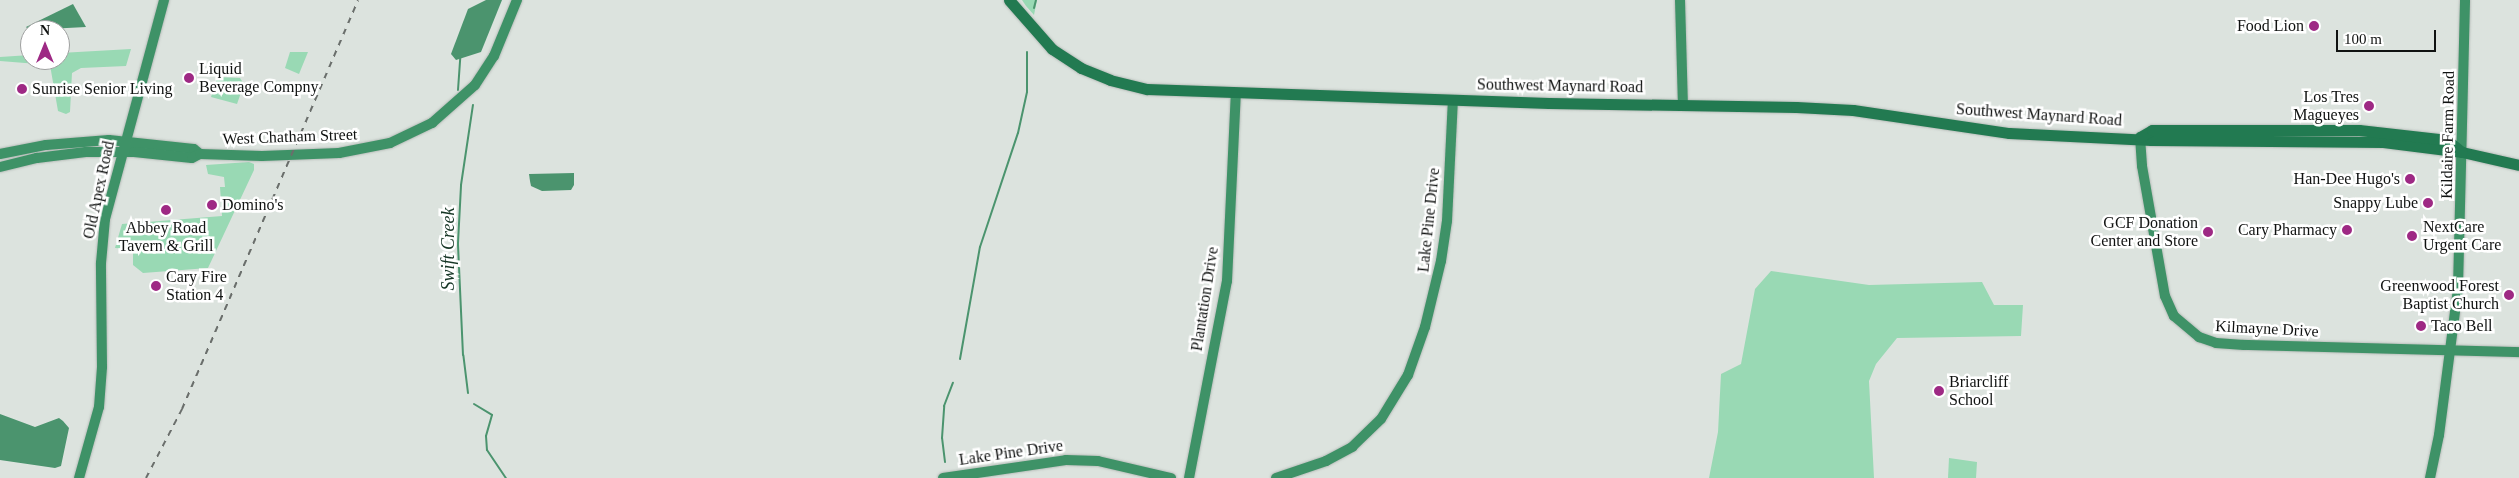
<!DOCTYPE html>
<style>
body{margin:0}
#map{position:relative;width:2519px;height:478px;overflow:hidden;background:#dce3de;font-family:Georgia,serif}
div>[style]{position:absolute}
.green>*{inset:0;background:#99d9b4}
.water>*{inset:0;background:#4b946e}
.stream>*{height:2px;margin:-1px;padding:0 1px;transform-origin:1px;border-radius:1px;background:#4b946e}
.roads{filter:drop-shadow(0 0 1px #b7bdb9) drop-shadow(0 0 1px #b7bdb9)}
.secondary>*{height:10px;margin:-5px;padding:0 5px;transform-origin:5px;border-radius:5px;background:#3e9267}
.primary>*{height:11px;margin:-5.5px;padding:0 5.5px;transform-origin:5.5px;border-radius:5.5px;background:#227a51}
.rail>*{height:2px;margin-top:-1px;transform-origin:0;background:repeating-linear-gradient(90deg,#6a6e6b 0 6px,transparent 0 12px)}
.dots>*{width:14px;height:14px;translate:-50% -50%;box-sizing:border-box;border:2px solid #fff;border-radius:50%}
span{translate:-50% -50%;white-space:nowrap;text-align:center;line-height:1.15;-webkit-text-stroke:5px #fff;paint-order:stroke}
.poi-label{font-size:16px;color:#101211}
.right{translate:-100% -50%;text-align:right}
.left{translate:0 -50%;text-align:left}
.street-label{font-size:16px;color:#101211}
.water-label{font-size:18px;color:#163625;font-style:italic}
.north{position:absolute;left:20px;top:20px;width:50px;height:50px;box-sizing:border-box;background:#fff;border:1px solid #9fa0a0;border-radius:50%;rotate:0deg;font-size:14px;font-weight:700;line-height:20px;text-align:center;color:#101211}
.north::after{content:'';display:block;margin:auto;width:18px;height:22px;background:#9e2984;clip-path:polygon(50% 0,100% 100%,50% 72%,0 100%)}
.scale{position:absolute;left:2336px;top:30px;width:100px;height:22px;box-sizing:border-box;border:2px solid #101211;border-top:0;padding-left:6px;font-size:15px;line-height:18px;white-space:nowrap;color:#101211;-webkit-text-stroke:4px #fff;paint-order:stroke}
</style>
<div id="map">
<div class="green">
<i style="clip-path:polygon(1022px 0,1037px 0,1034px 15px,1026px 6px)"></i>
<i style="clip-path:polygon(131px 49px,126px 66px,81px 68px,72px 73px,70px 112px,66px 114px,58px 111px,50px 65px,0 61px,0 57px,30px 55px,30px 60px,60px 60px,60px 53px)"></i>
<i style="clip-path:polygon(290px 52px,308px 52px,299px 74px,285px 68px)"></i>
<i style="clip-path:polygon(217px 77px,240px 78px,244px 84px,237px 104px,211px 97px)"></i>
<i style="clip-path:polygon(249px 162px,254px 164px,254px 170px,208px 268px,143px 273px,133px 265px,133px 249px,115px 248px,122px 224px,222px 216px,220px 187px,225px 187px,224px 177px,208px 174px,206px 165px)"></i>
<i style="clip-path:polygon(1771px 271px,1869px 285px,1982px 282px,1994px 305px,2023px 305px,2021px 336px,1897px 338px,1876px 364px,1869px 381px,1874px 478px,1709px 478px,1718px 432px,1721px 374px,1741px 364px,1755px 289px)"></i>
<i style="clip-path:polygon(1949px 458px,1977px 462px,1976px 478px,1948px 478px)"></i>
</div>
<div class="water">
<i style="clip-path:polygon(486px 0,502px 0,481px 52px,456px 60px,451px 54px,468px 9px)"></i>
<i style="clip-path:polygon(73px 4px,86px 27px,29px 30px,26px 27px)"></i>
<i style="clip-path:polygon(574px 173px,574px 185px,571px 190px,542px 191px,531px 186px,530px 181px,529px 174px)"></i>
<i style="clip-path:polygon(0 414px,35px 427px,59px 418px,63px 421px,69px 428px,61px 466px,55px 468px,0 460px)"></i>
</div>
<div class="stream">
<i style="left:1034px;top:8px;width:8px;rotate:-76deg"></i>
<i style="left:458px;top:90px;width:32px;rotate:-86deg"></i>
<i style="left:960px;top:359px;width:114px;rotate:-79.9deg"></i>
<i style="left:980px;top:247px;width:120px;rotate:-71.6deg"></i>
<i style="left:1018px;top:133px;width:42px;rotate:-77.6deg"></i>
<i style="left:1027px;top:92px;width:40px;rotate:-90deg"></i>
<i style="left:468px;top:393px;width:38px;rotate:-97deg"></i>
<i style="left:463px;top:355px;width:112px;rotate:-92.6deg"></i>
<i style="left:458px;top:243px;width:58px;rotate:-87deg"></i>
<i style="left:461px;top:185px;width:81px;rotate:-81.5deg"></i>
<i style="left:474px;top:404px;width:21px;rotate:31deg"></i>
<i style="left:492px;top:415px;width:22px;rotate:106deg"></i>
<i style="left:486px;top:436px;width:14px;rotate:86deg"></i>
<i style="left:487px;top:450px;width:34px;rotate:56deg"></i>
<i style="left:945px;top:462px;width:24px;rotate:-97deg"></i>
<i style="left:942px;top:438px;width:32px;rotate:-86deg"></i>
<i style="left:944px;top:406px;width:25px;rotate:-69deg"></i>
</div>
<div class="roads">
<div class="secondary">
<i style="left:1680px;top:0;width:105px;rotate:88.4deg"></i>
<i style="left:2140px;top:137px;width:29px;rotate:86deg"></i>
<i style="left:2142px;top:166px;width:132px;rotate:80deg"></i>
<i style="left:2165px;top:296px;width:22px;rotate:66deg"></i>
<i style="left:2174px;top:316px;width:33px;rotate:40deg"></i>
<i style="left:2199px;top:337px;width:18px;rotate:19deg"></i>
<i style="left:2216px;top:343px;width:28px;rotate:4deg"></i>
<i style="left:2244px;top:345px;width:275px;rotate:1.5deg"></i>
<i style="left:0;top:154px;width:47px;rotate:-11.1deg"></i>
<i style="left:46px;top:145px;width:63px;rotate:-4.5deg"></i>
<i style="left:109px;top:140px;width:85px;rotate:6deg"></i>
<i style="left:194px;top:149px;width:8px;rotate:40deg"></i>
<i style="left:0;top:167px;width:38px;rotate:-14deg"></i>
<i style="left:37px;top:158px;width:49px;rotate:-7deg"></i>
<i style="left:86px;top:152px;width:48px"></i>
<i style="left:134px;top:152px;width:58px;rotate:5.9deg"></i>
<i style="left:192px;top:158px;width:9px;rotate:-27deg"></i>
<i style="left:200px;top:154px;width:62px;rotate:1.8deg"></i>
<i style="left:262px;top:156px;width:77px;rotate:-2.2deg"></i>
<i style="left:339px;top:153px;width:52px;rotate:-11.1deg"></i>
<i style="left:390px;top:143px;width:47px;rotate:-25.5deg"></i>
<i style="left:432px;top:123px;width:57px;rotate:-41.5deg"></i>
<i style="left:475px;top:85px;width:35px;rotate:-57deg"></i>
<i style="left:494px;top:56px;width:61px;rotate:-67.7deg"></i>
<i style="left:79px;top:478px;width:74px;rotate:-74.3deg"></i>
<i style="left:99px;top:407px;width:40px;rotate:-85.7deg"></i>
<i style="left:102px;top:367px;width:104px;rotate:-90.6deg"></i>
<i style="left:101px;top:263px;width:44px;rotate:-84.8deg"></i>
<i style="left:105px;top:219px;width:227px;rotate:-74.9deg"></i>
<i style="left:943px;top:478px;width:124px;rotate:-8.3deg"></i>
<i style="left:1066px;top:460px;width:32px;rotate:2deg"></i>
<i style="left:1098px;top:461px;width:75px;rotate:13.1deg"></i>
<i style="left:1189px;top:478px;width:201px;rotate:-79.1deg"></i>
<i style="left:1227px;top:281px;width:188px;rotate:-87.3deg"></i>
<i style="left:1276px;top:478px;width:53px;rotate:-18.8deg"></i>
<i style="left:1326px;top:461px;width:30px;rotate:-28deg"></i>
<i style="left:1352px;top:447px;width:40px;rotate:-44deg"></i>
<i style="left:1381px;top:419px;width:52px;rotate:-58.5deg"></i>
<i style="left:1408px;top:375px;width:51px;rotate:-70.5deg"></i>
<i style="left:1425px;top:327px;width:68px;rotate:-76.4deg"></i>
<i style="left:1441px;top:261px;width:40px;rotate:-81.5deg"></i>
<i style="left:1447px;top:221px;width:121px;rotate:-87.2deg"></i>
<i style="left:2430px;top:478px;width:44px;rotate:-78.2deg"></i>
<i style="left:2439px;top:435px;width:148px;rotate:-82.6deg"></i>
<i style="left:2458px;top:288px;width:288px;rotate:-88.6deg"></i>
</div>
<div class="primary">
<i style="left:1009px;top:0;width:65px;rotate:48.7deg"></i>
<i style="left:1052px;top:49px;width:35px;rotate:33deg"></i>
<i style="left:1081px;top:68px;width:31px;rotate:22deg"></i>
<i style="left:1110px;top:80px;width:38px;rotate:14deg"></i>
<i style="left:1147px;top:89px;width:402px;rotate:2deg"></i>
<i style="left:1549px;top:103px;width:247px;rotate:0.9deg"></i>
<i style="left:1796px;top:107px;width:57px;rotate:3deg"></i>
<i style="left:1853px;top:110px;width:158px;rotate:8.4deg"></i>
<i style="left:2009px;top:133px;width:142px;rotate:2.8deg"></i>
<i style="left:2151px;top:140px;width:232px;rotate:0.5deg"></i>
<i style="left:2383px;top:142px;width:80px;rotate:7.2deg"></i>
<i style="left:2462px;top:152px;width:58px;rotate:12.8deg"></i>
<i style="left:2140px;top:137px;width:14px;rotate:-30deg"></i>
<i style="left:2152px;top:130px;width:207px"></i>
<i style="left:2359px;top:130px;width:89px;rotate:6.5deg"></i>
<i style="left:2447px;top:140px;width:19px;rotate:39deg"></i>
</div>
</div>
<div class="rail">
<i style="left:146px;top:478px;width:78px;rotate:-62.4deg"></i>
<i style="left:182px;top:409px;width:445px;rotate:-66.7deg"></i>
</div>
<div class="dots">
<i style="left:2314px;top:26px;background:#9e2984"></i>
<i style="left:189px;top:78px;background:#9e2984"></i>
<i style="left:22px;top:89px;background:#9e2984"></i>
<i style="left:2369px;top:106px;background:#9e2984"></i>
<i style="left:2410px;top:179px;background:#9e2984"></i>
<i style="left:2428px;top:203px;background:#9e2984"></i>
<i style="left:212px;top:205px;background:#9e2984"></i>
<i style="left:166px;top:210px;background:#9e2984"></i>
<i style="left:2347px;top:230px;background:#9e2984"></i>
<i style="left:2208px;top:232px;background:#9e2984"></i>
<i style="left:2412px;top:236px;background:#9e2984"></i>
<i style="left:156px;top:286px;background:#9e2984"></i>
<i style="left:2509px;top:295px;background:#9e2984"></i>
<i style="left:2421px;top:326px;background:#9e2984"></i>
<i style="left:1939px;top:391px;background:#9e2984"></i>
</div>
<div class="poi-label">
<span class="right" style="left:2304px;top:26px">Food Lion</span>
<span class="left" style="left:199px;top:78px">Liquid<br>Beverage Compny</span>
<span class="left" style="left:32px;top:89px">Sunrise Senior Living</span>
<span class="right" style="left:2359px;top:106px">Los Tres<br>Magueyes</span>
<span class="right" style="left:2400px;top:179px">Han-Dee Hugo's</span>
<span class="right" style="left:2418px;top:203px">Snappy Lube</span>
<span class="left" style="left:222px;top:205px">Domino's</span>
<span class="right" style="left:2198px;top:232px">GCF Donation<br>Center and Store</span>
<span class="left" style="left:2423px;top:236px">NextCare<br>Urgent Care</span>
<span style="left:166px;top:237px">Abbey Road<br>Tavern &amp; Grill</span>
<span class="right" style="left:2337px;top:230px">Cary Pharmacy</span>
<span class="left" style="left:166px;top:286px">Cary Fire<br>Station 4</span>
<span class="right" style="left:2499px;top:295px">Greenwood Forest<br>Baptist Church</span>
<span class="left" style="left:2431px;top:326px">Taco Bell</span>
<span class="left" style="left:1949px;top:391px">Briarcliff<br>School</span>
</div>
<div class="street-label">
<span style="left:1560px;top:86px;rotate:1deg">Southwest Maynard Road</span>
<span style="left:2039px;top:115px;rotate:4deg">Southwest Maynard Road</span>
<span style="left:2448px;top:135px;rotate:-89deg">Kildaire Farm Road</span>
<span style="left:290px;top:137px;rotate:-2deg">West Chatham Street</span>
<span style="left:99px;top:190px;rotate:-78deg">Old Apex Road</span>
<span style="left:1429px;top:220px;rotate:-84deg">Lake Pine Drive</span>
<span style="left:1205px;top:299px;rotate:-81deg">Plantation Drive</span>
<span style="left:2267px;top:329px;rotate:3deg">Kilmayne Drive</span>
<span style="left:1011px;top:453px;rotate:-8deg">Lake Pine Drive</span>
</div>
<div class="water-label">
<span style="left:448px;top:249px;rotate:-90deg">Swift Creek</span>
</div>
<div class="north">N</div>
<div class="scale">100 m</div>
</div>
